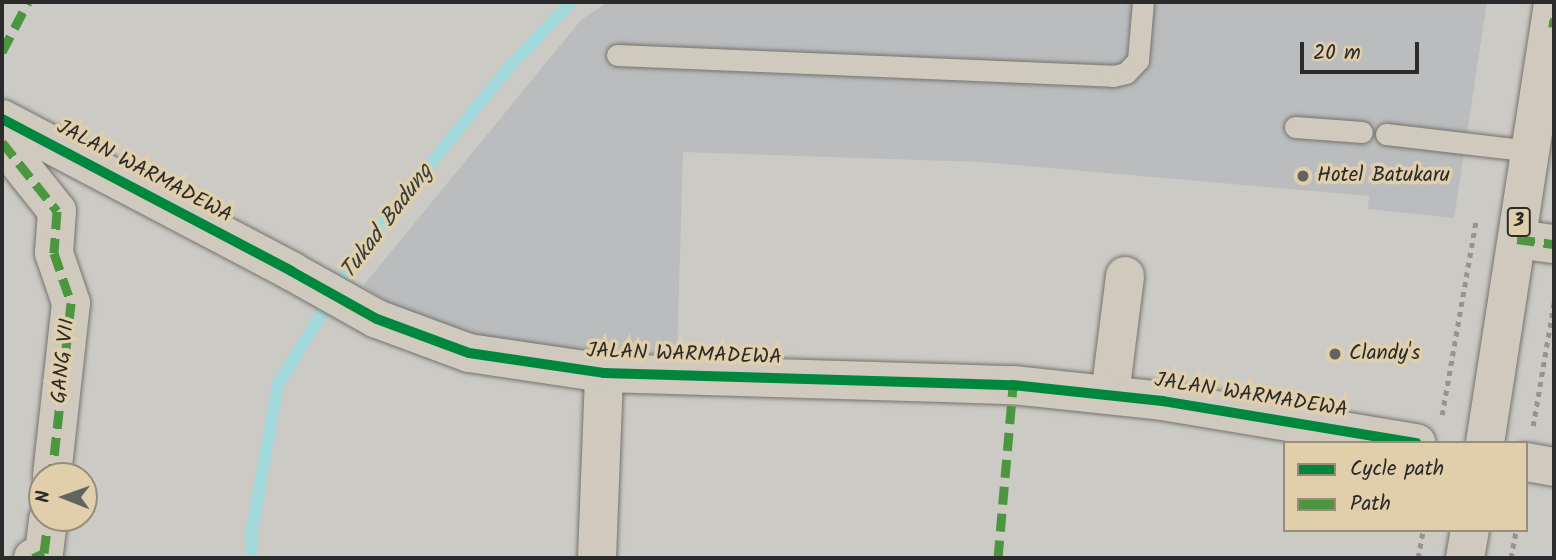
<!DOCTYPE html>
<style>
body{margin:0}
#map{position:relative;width:1556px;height:560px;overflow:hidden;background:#cccac4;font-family:Kalam,sans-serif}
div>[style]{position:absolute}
.built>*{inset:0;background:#bbbcbd}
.stream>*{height:12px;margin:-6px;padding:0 6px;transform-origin:6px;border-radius:6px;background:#a1d9dc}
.path>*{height:4.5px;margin-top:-2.25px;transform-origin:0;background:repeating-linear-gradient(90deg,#97948c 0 5px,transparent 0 10px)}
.roads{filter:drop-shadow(0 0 2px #737370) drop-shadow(0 0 2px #737370)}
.service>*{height:21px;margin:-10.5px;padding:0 10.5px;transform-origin:10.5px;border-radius:10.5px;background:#cfc9be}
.minor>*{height:38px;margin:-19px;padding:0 19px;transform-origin:19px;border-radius:19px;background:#cfc9be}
.tertiary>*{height:38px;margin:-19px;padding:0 19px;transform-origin:19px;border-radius:19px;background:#cfc9be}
.trunk>*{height:38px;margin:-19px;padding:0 19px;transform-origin:19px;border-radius:19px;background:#cfc9be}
.quiet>*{height:9px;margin-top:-4.5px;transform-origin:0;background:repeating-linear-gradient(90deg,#4d9640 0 18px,transparent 0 27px)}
.cycleway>*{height:10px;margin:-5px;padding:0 5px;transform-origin:5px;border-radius:5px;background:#00873e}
.dots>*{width:19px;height:19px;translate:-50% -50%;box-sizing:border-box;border:4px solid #e1cfac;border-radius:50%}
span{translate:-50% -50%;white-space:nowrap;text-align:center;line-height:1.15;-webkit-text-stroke:7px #e1cfac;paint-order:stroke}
.shield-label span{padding:2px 5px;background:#e1cfac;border:2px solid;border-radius:5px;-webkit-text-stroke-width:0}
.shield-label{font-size:19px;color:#2b2b2b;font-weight:700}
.street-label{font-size:21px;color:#2b2b2b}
.poi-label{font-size:21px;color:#2b2b2b}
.left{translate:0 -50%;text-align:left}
.water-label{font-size:23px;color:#353d3e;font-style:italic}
.frame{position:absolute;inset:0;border:4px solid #2b2b2b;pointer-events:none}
.legend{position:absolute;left:1283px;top:441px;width:245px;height:91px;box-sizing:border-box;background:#e1cfac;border:2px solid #988d78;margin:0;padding:9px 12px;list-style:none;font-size:21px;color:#2b2b2b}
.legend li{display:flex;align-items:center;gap:14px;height:35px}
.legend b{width:35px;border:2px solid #988d78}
.north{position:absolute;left:28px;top:462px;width:70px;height:70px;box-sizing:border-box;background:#e1cfac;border:2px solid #988d78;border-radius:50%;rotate:271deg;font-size:19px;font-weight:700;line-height:28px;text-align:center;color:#2b2b2b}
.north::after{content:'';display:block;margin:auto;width:24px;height:32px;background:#636361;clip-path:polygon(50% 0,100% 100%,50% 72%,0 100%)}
.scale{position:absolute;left:1300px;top:42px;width:119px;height:32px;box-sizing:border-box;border:4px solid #2b2b2b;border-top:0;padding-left:9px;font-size:21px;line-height:24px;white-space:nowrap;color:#2b2b2b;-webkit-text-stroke:5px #e1cfac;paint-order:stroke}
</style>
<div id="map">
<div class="built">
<i style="clip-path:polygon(608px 2px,1487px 2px,1454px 218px,1368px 209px,1369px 196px,981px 162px,683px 152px,677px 354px,525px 350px,411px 317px,363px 286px,581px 20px)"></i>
</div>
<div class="stream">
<i style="left:252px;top:558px;width:22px;rotate:-93deg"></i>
<i style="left:251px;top:536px;width:154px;rotate:-79.9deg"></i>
<i style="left:278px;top:384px;width:163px;rotate:-58.1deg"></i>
<i style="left:364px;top:246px;width:232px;rotate:-51deg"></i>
<i style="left:510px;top:66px;width:88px;rotate:-46.4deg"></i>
</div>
<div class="path">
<i style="left:1442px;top:415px;width:198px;rotate:-80.1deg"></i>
<i style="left:1533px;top:426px;width:126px;rotate:-80.4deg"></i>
<i style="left:1418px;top:558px;width:28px;rotate:-80deg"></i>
<i style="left:1511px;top:558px;width:28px;rotate:-80deg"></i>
</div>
<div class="roads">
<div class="service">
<i style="left:617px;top:55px;width:496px;rotate:2.4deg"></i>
<i style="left:1113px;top:76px;width:13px;rotate:-13deg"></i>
<i style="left:1126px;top:73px;width:18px;rotate:-47deg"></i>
<i style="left:1138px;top:60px;width:58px;rotate:-85.1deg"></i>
<i style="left:1295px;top:127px;width:67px;rotate:4.3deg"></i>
<i style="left:1386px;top:134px;width:145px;rotate:6.7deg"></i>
</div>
<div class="minor">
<i style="left:2px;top:142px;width:88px;rotate:51.4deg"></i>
<i style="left:57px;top:211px;width:42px;rotate:94.1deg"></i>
<i style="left:54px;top:253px;width:53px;rotate:71.2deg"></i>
<i style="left:71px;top:303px;width:174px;rotate:96.3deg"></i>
<i style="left:1517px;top:239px;width:37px;rotate:8deg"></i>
<i style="left:1110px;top:395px;width:120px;rotate:-82.8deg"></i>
<i style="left:1526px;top:462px;width:28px;rotate:10deg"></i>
<i style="left:33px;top:558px;width:12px;rotate:-24deg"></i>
<i style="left:44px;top:553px;width:35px;rotate:-83deg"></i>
<i style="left:597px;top:558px;width:185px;rotate:-87.8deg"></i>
</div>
<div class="tertiary">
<i style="left:2px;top:119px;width:327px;rotate:27.7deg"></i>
<i style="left:291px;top:271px;width:98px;rotate:29.2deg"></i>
<i style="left:377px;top:319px;width:98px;rotate:20.3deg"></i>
<i style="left:469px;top:353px;width:136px;rotate:8.4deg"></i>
<i style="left:604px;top:373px;width:409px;rotate:1.7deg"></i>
<i style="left:1013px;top:385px;width:150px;rotate:6.1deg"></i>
<i style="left:1162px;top:401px;width:258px;rotate:9.4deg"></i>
</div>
<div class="trunk">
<i style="left:1485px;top:443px;width:446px;rotate:-81.2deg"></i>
<i style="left:1465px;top:558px;width:28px;rotate:-80deg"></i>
</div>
</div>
<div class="quiet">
<i style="left:1549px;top:22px;width:5px;rotate:11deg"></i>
<i style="left:2px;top:52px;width:56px;rotate:-62.5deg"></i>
<i style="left:2px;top:142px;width:88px;rotate:51.4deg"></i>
<i style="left:57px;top:211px;width:42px;rotate:94.1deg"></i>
<i style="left:54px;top:253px;width:53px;rotate:71.2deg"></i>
<i style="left:71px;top:303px;width:174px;rotate:96.3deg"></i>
<i style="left:1517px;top:239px;width:37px;rotate:8deg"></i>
<i style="left:33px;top:558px;width:12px;rotate:-24deg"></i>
<i style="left:44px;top:553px;width:35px;rotate:-83deg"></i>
<i style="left:998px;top:558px;width:174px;rotate:-85deg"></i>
</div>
<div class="cycleway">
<i style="left:2px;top:119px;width:327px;rotate:27.7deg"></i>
<i style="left:291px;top:271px;width:98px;rotate:29.2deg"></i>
<i style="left:377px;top:319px;width:98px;rotate:20.3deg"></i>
<i style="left:469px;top:353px;width:136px;rotate:8.4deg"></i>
<i style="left:604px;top:373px;width:409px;rotate:1.7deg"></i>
<i style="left:1013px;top:385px;width:150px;rotate:6.1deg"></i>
<i style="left:1162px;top:401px;width:258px;rotate:9.4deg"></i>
</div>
<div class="dots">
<i style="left:1303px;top:176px;background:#636361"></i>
<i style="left:1335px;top:354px;background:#636361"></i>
</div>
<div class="shield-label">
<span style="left:1519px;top:222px">3</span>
</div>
<div class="street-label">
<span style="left:144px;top:172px;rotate:28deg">JALAN WARMADEWA</span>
<span style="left:684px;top:355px;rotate:2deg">JALAN WARMADEWA</span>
<span style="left:64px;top:361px;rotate:-84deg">GANG VII</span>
<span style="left:1251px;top:396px;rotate:9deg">JALAN WARMADEWA</span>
</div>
<div class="poi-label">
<span class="left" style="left:1317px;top:176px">Hotel Batukaru</span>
<span class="left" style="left:1349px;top:354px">Clandy's</span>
</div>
<div class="water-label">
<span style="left:387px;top:222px;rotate:-53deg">Tukad Badung</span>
</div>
<div class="frame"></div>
<ul class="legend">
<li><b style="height:9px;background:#00873e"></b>Cycle path</li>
<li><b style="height:9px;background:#4d9640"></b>Path</li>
</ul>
<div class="north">N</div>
<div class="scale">20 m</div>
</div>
